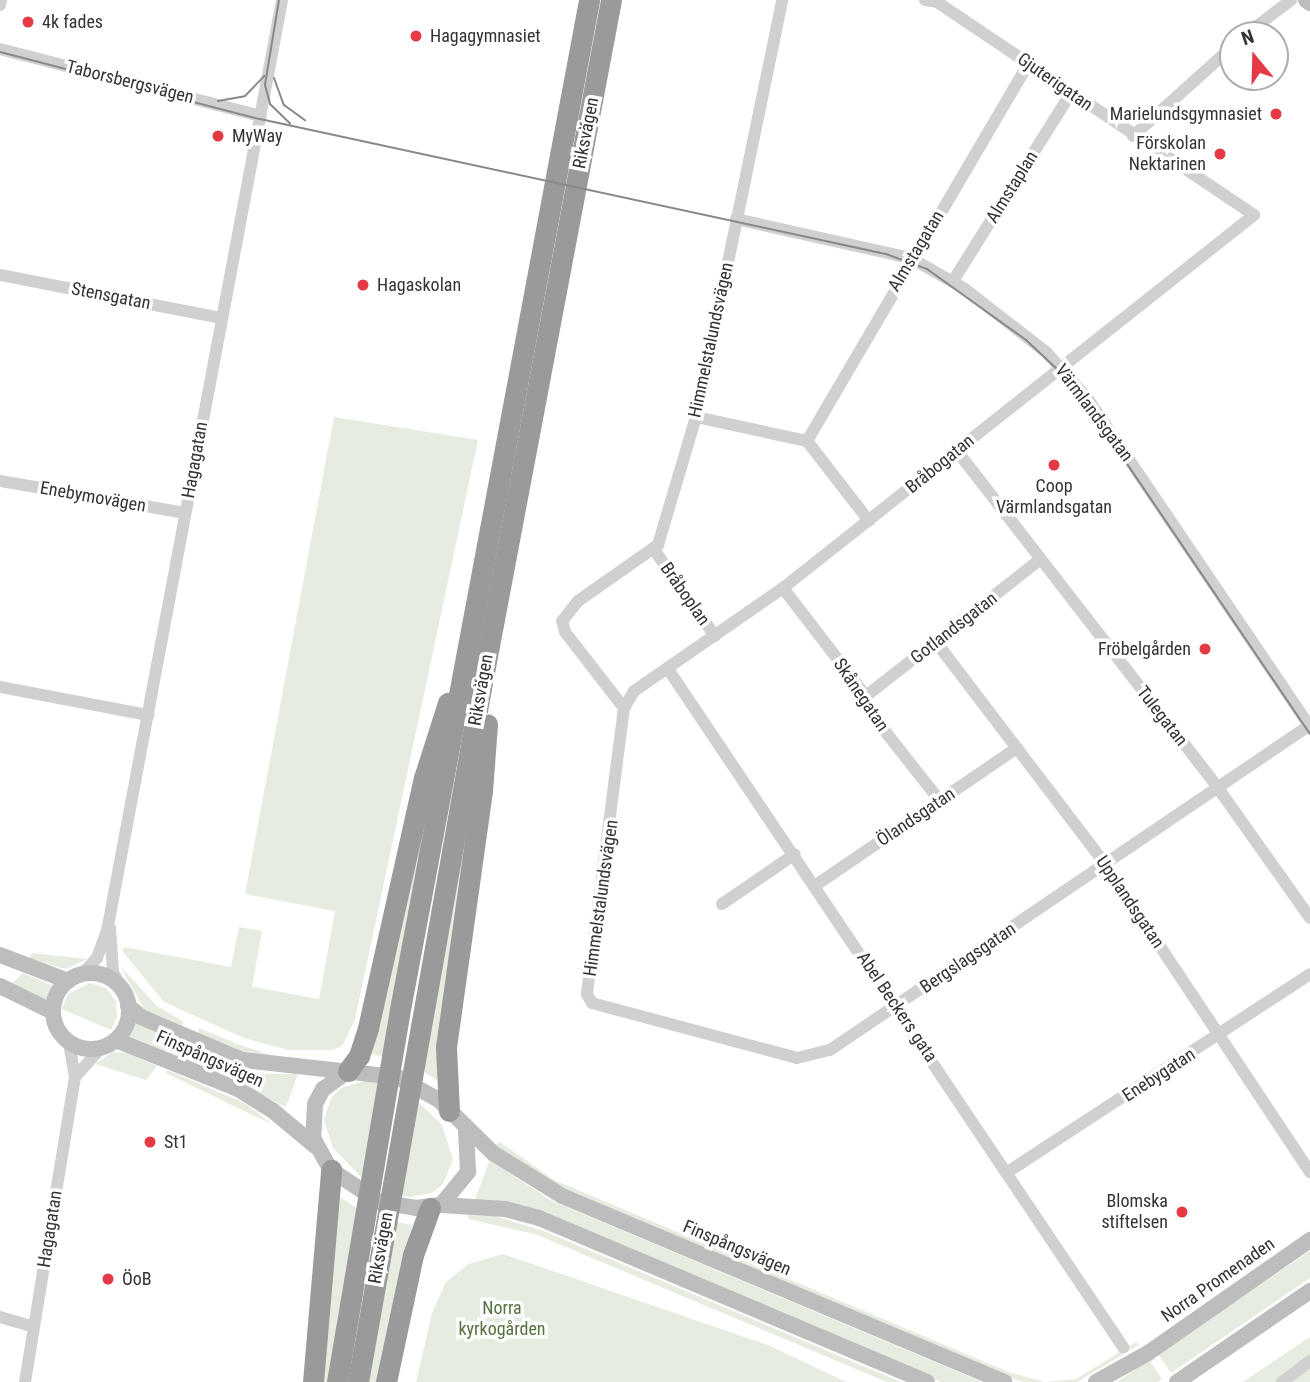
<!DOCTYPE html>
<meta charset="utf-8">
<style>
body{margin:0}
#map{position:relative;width:1310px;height:1382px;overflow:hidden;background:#fff;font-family:"Roboto Condensed",sans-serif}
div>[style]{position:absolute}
.green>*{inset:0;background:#e6ecdf}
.street>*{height:12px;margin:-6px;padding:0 6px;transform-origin:6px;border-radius:6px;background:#d0d0d0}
.secondary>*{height:16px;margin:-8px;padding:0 8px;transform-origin:8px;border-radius:8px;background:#bdbdbd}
.secondary>.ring{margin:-8px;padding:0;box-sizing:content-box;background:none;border:16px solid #bdbdbd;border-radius:50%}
.highway>*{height:21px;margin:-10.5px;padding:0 10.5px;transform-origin:10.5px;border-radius:10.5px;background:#9a9a9a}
.tram>*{height:2px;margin:-1px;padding:0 1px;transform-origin:1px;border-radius:1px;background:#888}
.dots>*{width:19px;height:19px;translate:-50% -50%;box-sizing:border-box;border:4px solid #fff;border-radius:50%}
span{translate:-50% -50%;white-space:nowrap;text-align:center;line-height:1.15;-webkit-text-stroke:7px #fff;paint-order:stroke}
.poi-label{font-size:18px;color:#333}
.left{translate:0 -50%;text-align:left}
.right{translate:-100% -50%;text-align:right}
.street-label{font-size:18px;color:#333}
.park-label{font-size:18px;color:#56703f}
.north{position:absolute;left:1219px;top:21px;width:70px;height:70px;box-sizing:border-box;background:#fff;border:2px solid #adadad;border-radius:50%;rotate:341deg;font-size:19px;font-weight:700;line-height:28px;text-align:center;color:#333}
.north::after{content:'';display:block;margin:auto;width:24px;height:32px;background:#e63946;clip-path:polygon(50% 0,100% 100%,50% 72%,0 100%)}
</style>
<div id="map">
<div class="green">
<i style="clip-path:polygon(334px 417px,478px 440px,355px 1019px,343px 1045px,333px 1050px,288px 1050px,244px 1038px,164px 1002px,123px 952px,124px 947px,231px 967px,239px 927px,262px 931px,252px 987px,319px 999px,335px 911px,245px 894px)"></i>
<i style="clip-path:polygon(438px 749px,383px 1057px,367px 1053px)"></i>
<i style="clip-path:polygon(477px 757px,437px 1080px,419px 1069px)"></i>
<i style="clip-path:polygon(32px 953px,87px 959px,66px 969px,29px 959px)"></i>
<i style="clip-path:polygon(120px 966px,157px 1006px,184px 1022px,179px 1030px,144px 1009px)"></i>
<i style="clip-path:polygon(23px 973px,53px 986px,46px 1002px,11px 985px)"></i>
<i style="clip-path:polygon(90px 983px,106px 988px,116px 1001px,117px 1017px,111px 1030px,62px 1009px,68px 994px)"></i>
<i style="clip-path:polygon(135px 1020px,176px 1039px,165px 1051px,129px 1036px)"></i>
<i style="clip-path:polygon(199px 1028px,240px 1045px,280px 1058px,263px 1059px,196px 1037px)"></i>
<i style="clip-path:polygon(191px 1046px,261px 1074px,298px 1074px,286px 1107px,176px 1056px)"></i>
<i style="clip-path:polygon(113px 1052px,127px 1053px,157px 1066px,146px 1080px,95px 1064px)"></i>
<i style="clip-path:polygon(167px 1070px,244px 1103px,273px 1125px,166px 1073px)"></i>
<i style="clip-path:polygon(364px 1081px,379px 1083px,362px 1178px,333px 1148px,324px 1120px,331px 1098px,341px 1088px)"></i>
<i style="clip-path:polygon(413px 1097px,442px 1125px,453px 1160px,443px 1184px,432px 1193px,410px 1197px,397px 1194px)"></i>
<i style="clip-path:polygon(500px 1142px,554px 1180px,1011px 1373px,1045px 1382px,1076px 1379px,1136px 1342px,1139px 1345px,1077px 1382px,1024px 1382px,1011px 1378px,557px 1186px,510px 1157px,496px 1144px)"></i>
<i style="clip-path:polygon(490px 1160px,552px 1201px,982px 1382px,941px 1382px,563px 1221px,475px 1199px)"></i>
<i style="clip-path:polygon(340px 1197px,357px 1208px,329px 1382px,319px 1382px)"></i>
<i style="clip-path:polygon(468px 1215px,495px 1216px,546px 1232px,901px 1382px,887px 1382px,535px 1234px,468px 1219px)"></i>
<i style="clip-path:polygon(392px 1221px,412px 1225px,378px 1382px,366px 1382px)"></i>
<i style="clip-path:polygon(1310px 1251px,1310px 1278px,1171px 1373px,1158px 1354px)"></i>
<i style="clip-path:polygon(503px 1254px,768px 1345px,846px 1382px,416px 1382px,432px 1313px,446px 1282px,469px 1264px)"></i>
<i style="clip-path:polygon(1310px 1337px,1310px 1382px,1243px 1382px)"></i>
<i style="clip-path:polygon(1149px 1360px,1162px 1379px,1157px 1382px,1117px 1382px)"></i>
</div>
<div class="street">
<i style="left:925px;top:0;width:12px;rotate:9deg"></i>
<i style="left:937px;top:2px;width:382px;rotate:33.9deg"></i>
<i style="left:1254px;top:215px;width:601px;rotate:141.62deg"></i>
<i style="left:783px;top:588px;width:181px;rotate:145.3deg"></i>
<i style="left:634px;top:691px;width:20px;rotate:120deg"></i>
<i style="left:624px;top:708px;width:288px;rotate:97.4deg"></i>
<i style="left:587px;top:994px;width:10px;rotate:61deg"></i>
<i style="left:592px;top:1003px;width:212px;rotate:15deg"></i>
<i style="left:797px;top:1058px;width:34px;rotate:-14deg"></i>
<i style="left:830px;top:1050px;width:580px;rotate:-34.1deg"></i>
<i style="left:0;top:5px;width:5px;rotate:-79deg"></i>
<i style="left:1245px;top:35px;width:58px;rotate:-37.3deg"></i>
<i style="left:0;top:49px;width:269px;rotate:14.4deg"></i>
<i style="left:1133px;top:136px;width:135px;rotate:-42deg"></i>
<i style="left:736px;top:219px;width:179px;rotate:12.6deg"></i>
<i style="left:911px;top:258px;width:62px;rotate:29.9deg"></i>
<i style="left:965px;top:289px;width:103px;rotate:37.9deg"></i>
<i style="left:1046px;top:352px;width:63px;rotate:48.2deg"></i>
<i style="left:1088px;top:399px;width:396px;rotate:55.9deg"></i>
<i style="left:0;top:275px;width:226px;rotate:11deg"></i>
<i style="left:953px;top:281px;width:222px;rotate:-57.9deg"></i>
<i style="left:696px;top:417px;width:114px;rotate:12.2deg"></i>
<i style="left:807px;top:441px;width:101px;rotate:52.2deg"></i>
<i style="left:807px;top:441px;width:438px;rotate:-59.6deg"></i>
<i style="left:957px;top:451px;width:426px;rotate:52.2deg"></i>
<i style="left:1218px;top:788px;width:159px;rotate:54.7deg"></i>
<i style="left:0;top:481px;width:188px;rotate:9.8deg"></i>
<i style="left:655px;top:551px;width:104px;rotate:54.8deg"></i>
<i style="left:783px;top:588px;width:136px;rotate:52.5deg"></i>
<i style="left:866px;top:696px;width:11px;rotate:90deg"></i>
<i style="left:866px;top:707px;width:120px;rotate:51.8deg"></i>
<i style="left:936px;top:642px;width:280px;rotate:52.7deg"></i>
<i style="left:1106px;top:865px;width:369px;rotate:56.4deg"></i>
<i style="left:668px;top:669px;width:817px;rotate:56.13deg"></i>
<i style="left:0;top:687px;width:151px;rotate:10.7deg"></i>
<i style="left:866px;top:696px;width:222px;rotate:-38.1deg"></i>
<i style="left:624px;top:708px;width:96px;rotate:-127.8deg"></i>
<i style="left:565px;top:632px;width:11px;rotate:-105deg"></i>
<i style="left:562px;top:621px;width:26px;rotate:-51deg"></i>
<i style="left:578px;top:601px;width:98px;rotate:-35deg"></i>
<i style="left:658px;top:545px;width:134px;rotate:-73.5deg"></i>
<i style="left:696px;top:417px;width:426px;rotate:-78.3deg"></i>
<i style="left:816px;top:885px;width:243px;rotate:-34.3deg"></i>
<i style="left:722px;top:904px;width:88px;rotate:-34.4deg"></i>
<i style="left:110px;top:928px;width:44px;rotate:86.1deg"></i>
<i style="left:113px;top:972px;width:21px;rotate:62deg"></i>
<i style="left:82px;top:974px;width:22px;rotate:-47deg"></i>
<i style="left:97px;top:958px;width:29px;rotate:-70deg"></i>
<i style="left:107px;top:931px;width:947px;rotate:-79.35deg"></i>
<i style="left:75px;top:1077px;width:42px;rotate:-47.9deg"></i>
<i style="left:1006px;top:1173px;width:363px;rotate:-33.2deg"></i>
<i style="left:0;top:1317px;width:35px;rotate:16deg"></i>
<i style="left:25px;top:1382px;width:309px;rotate:-80.7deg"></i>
<i style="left:75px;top:1077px;width:36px;rotate:-100deg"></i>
<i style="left:1282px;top:1382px;width:35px;rotate:-37deg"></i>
</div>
<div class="secondary">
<i style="left:1306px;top:0;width:5px;rotate:37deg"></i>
<i style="left:0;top:955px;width:73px;rotate:20.9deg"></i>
<i class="ring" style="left:53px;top:973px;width:60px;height:60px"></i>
<i style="left:0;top:986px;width:59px;rotate:26.1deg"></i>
<i style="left:128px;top:1006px;width:17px;rotate:40deg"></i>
<i style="left:141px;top:1017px;width:110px;rotate:23.1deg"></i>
<i style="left:242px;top:1060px;width:156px;rotate:6.3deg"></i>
<i style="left:397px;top:1077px;width:48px;rotate:28.7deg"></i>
<i style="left:439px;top:1100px;width:76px;rotate:44.5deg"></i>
<i style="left:493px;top:1153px;width:81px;rotate:31.9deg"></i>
<i style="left:562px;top:1196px;width:480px;rotate:22.8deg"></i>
<i style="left:116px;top:1040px;width:131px;rotate:21.9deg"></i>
<i style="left:238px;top:1089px;width:40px;rotate:32deg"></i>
<i style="left:272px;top:1110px;width:56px;rotate:39.9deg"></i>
<i style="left:348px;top:1071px;width:31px;rotate:144deg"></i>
<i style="left:323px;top:1089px;width:17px;rotate:118deg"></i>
<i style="left:315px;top:1104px;width:34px;rotate:93deg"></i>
<i style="left:313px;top:1138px;width:37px;rotate:61deg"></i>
<i style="left:331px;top:1170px;width:58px;rotate:33.7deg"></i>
<i style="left:379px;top:1202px;width:36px;rotate:9deg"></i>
<i style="left:415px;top:1208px;width:26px;rotate:-7deg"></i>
<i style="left:441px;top:1205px;width:43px;rotate:-50.7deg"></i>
<i style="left:468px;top:1172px;width:43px;rotate:-92.7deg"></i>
<i style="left:441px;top:1205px;width:64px;rotate:3.6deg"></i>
<i style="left:505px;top:1209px;width:35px;rotate:15deg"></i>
<i style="left:539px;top:1218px;width:421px;rotate:22.9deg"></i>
<i style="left:1096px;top:1382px;width:60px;rotate:-29.1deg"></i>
<i style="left:1148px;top:1353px;width:198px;rotate:-34.9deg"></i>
<i style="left:1177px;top:1382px;width:161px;rotate:-34.4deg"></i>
</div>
<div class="highway">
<i style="left:348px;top:1071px;width:19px;rotate:-54deg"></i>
<i style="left:359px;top:1056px;width:29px;rotate:-72deg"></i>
<i style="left:368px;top:1028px;width:256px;rotate:-77.4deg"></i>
<i style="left:424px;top:778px;width:79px;rotate:-72.3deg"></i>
<i style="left:449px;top:1111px;width:64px;rotate:-92.7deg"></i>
<i style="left:446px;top:1047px;width:259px;rotate:-82deg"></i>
<i style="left:482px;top:791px;width:67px;rotate:-85.7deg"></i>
<i style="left:313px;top:1382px;width:213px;rotate:-85.1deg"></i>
<i style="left:337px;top:1382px;width:383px;rotate:-80.4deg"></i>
<i style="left:401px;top:1004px;width:1021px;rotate:-79.39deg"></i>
<i style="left:358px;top:1382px;width:705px;rotate:-79.95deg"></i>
<i style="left:481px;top:688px;width:700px;rotate:-79.3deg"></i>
<i style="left:386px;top:1382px;width:130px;rotate:-78deg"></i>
<i style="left:413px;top:1255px;width:50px;rotate:-70.1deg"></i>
</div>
<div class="tram">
<i style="left:279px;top:0;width:86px;rotate:99.4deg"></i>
<i style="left:265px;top:85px;width:20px;rotate:75deg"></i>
<i style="left:270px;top:104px;width:28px;rotate:44deg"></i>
<i style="left:0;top:52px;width:268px;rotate:14.5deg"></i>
<i style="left:260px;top:119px;width:640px;rotate:12.17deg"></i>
<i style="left:886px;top:254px;width:44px;rotate:20.1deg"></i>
<i style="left:927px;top:269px;width:122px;rotate:35.6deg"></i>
<i style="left:1026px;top:340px;width:64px;rotate:43.1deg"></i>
<i style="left:1073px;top:384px;width:423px;rotate:55.9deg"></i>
<i style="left:274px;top:78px;width:29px;rotate:70deg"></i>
<i style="left:284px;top:105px;width:26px;rotate:36deg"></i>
<i style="left:218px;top:101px;width:27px;rotate:-10deg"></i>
<i style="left:245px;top:96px;width:28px;rotate:-46deg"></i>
</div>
<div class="dots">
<i style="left:28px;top:22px;background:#e63946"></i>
<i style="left:416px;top:36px;background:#e63946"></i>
<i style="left:1276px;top:114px;background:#e63946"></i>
<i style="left:218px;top:136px;background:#e63946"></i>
<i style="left:1220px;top:154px;background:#e63946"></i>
<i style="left:363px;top:285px;background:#e63946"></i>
<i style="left:1054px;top:465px;background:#e63946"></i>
<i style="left:1205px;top:649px;background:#e63946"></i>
<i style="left:150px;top:1142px;background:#e63946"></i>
<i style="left:1182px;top:1212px;background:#e63946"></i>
<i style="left:108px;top:1279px;background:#e63946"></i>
</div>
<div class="poi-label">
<span class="left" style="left:42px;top:22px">4k fades</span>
<span class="left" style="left:430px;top:36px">Hagagymnasiet</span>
<span class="right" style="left:1262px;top:114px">Marielundsgymnasiet</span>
<span class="left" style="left:232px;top:136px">MyWay</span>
<span class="right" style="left:1206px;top:154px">Förskolan<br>Nektarinen</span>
<span class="left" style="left:377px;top:285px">Hagaskolan</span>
<span style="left:1054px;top:497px">Coop<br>Värmlandsgatan</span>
<span class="right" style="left:1191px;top:649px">Fröbelgården</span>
<span class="left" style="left:164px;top:1142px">St1</span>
<span class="right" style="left:1168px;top:1212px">Blomska<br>stiftelsen</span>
<span class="left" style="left:122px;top:1279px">ÖoB</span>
</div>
<div class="street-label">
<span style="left:130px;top:82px;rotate:14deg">Taborsbergsvägen</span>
<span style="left:1055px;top:82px;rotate:35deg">Gjuterigatan</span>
<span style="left:586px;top:133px;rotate:-79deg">Riksvägen</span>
<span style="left:1012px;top:187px;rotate:-58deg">Almstaplan</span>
<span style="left:916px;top:251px;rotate:-59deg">Almstagatan</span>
<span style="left:111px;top:296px;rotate:11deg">Stensgatan</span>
<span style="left:711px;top:340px;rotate:-78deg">Himmelstalundsvägen</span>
<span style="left:1094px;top:413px;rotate:53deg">Värmlandsgatan</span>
<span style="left:195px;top:460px;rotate:-80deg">Hagagatan</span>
<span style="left:940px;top:464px;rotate:-39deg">Bråbogatan</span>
<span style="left:93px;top:497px;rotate:10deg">Enebymovägen</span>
<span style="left:685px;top:594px;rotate:55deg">Bråboplan</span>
<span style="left:954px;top:628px;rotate:-38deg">Gotlandsgatan</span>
<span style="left:481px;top:690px;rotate:-80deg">Riksvägen</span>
<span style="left:861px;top:695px;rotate:56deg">Skånegatan</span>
<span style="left:1162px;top:716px;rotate:52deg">Tulegatan</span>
<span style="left:916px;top:817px;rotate:-34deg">Ölandsgatan</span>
<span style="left:601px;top:898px;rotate:-82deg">Himmelstalundsvägen</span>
<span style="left:1130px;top:902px;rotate:56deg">Upplandsgatan</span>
<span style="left:968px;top:958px;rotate:-34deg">Bergslagsgatan</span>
<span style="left:897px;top:1007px;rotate:56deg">Abel Beckers gata</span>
<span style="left:210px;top:1059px;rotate:24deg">Finspångsvägen</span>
<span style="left:1159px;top:1075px;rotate:-33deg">Enebygatan</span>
<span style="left:50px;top:1229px;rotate:-81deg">Hagagatan</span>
<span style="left:381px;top:1248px;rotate:-80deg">Riksvägen</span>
<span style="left:737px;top:1248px;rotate:23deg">Finspångsvägen</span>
<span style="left:1218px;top:1280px;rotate:-35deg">Norra Promenaden</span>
</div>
<div class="park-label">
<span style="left:502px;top:1319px">Norra<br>kyrkogården</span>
</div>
<div class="north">N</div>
</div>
